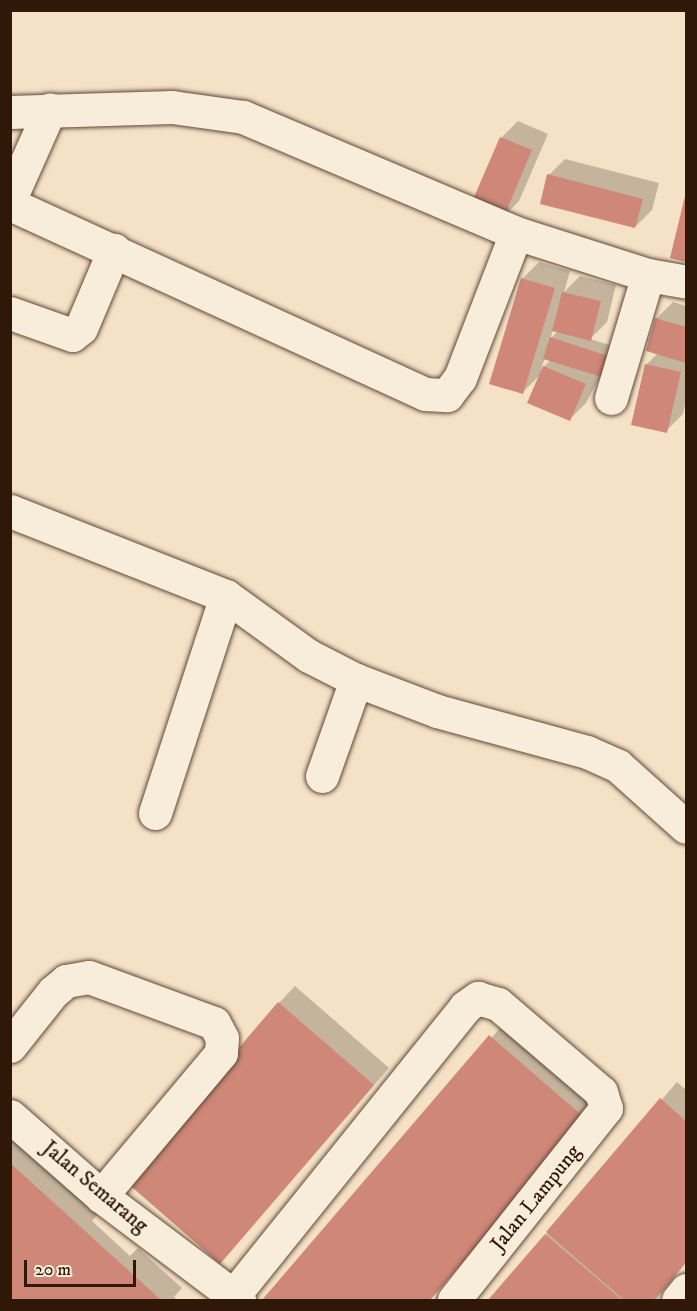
<!DOCTYPE html>
<style>
body{margin:0}
#map{position:relative;width:697px;height:1311px;overflow:hidden;background:#f5e1c6;font-family:"IM FELL DW Pica",serif}
div>[style]{position:absolute}
.shadow>*{inset:0;background:#0003}
.building>*{inset:0;background:#cf8777}
.roads{filter:drop-shadow(0 0 2px #604a38) drop-shadow(0 0 2px #604a38)}
.minor>*{height:33px;margin:-16.5px;padding:0 16.5px;transform-origin:16.5px;border-radius:16.5px;background:#f8ecda}
span{translate:-50% -50%;white-space:nowrap;text-align:center;line-height:1.15;-webkit-text-stroke:4.5px #f8ecda;paint-order:stroke}
.street-label{font-size:21px;color:#2f1808}
.frame{position:absolute;inset:0;border:12px solid #2f1808;pointer-events:none}
.scale{position:absolute;left:24px;top:1260px;width:112px;height:27px;box-sizing:border-box;border:3px solid #2f1808;border-top:0;padding-left:8px;font-size:18px;line-height:21px;white-space:nowrap;color:#2f1808;-webkit-text-stroke:4px #f8ecda;paint-order:stroke}
</style>
<div id="map">
<div class="shadow">
<i style="clip-path:polygon(518px 121px,548px 134px,519px 201px,503px 217px,473px 204px,502px 137px)"></i>
<i style="clip-path:polygon(565px 159px,659px 183px,652px 210px,635px 227px,549px 175px)"></i>
<i style="clip-path:polygon(686px 195px,686px 261px,671px 257px)"></i>
<i style="clip-path:polygon(evenodd,539px 262px,570px 271px,564px 292px,580px 276px,616px 285px,607px 322px,590px 339px,616px 347px,586px 403px,570px 419px,541px 374px,523px 392px,522px 279px,539px 262px,553px 330px,558px 331px,550px 339px,553px 330px,539px 262px,545px 358px,551px 360px,541px 369px,545px 358px)"></i>
<i style="clip-path:polygon(673px 302px,686px 306px,686px 399px,683px 414px,666px 431px,646px 365px,658px 353px,656px 319px)"></i>
<i style="clip-path:polygon(295px 986px,389px 1068px,220px 1262px,279px 1003px)"></i>
<i style="clip-path:polygon(507px 1020px,601px 1101px,430px 1300px,264px 1300px)"></i>
<i style="clip-path:polygon(677px 1082px,686px 1090px,686px 1263px,656px 1300px,490px 1300px)"></i>
<i style="clip-path:polygon(10px 1135px,99px 1213px,92px 1221px,130px 1256px,138px 1248px,182px 1288px,174px 1297px,178px 1300px,10px 1300px)"></i>
</div>
<div class="building">
<i style="clip-path:polygon(500px 137px,532px 150px,503px 219px,471px 204px)"></i>
<i style="clip-path:polygon(547px 174px,643px 199px,635px 228px,540px 204px)"></i>
<i style="clip-path:polygon(686px 192px,686px 262px,670px 258px)"></i>
<i style="clip-path:polygon(521px 278px,555px 288px,523px 394px,489px 384px)"></i>
<i style="clip-path:polygon(562px 292px,601px 301px,591px 341px,552px 331px)"></i>
<i style="clip-path:polygon(655px 318px,686px 327px,686px 363px,646px 351px)"></i>
<i style="clip-path:polygon(550px 337px,608px 356px,602px 377px,543px 359px)"></i>
<i style="clip-path:polygon(645px 364px,681px 372px,667px 433px,631px 425px)"></i>
<i style="clip-path:polygon(543px 366px,586px 384px,570px 421px,527px 403px)"></i>
<i style="clip-path:polygon(278px 1002px,374px 1085px,220px 1264px,125px 1181px)"></i>
<i style="clip-path:polygon(489px 1035px,585px 1118px,487px 1234px,430px 1300px,262px 1300px)"></i>
<i style="clip-path:polygon(660px 1098px,686px 1121px,686px 1262px,654px 1300px,624px 1300px,546px 1232px)"></i>
<i style="clip-path:polygon(10px 1163px,41px 1191px,161px 1300px,10px 1300px)"></i>
<i style="clip-path:polygon(545px 1234px,586px 1269px,622px 1300px,488px 1300px)"></i>
</div>
<div class="roads">
<div class="minor">
<i style="left:10px;top:112px;width:162px;rotate:-1.8deg"></i>
<i style="left:172px;top:107px;width:72px;rotate:8deg"></i>
<i style="left:243px;top:117px;width:297px;rotate:23deg"></i>
<i style="left:516px;top:233px;width:139px;rotate:17.7deg"></i>
<i style="left:648px;top:275px;width:39px;rotate:10deg"></i>
<i style="left:10px;top:199px;width:98px;rotate:-66deg"></i>
<i style="left:10px;top:204px;width:456px;rotate:24.6deg"></i>
<i style="left:425px;top:394px;width:22px;rotate:3deg"></i>
<i style="left:447px;top:395px;width:21px;rotate:-53deg"></i>
<i style="left:460px;top:378px;width:155px;rotate:-68.9deg"></i>
<i style="left:10px;top:313px;width:66px;rotate:19.5deg"></i>
<i style="left:72px;top:335px;width:11px;rotate:-38deg"></i>
<i style="left:81px;top:328px;width:85px;rotate:-67.1deg"></i>
<i style="left:611px;top:398px;width:128px;rotate:-73.3deg"></i>
<i style="left:10px;top:511px;width:232px;rotate:21.5deg"></i>
<i style="left:226px;top:596px;width:102px;rotate:35.9deg"></i>
<i style="left:309px;top:656px;width:53px;rotate:27.1deg"></i>
<i style="left:356px;top:680px;width:87px;rotate:20.9deg"></i>
<i style="left:437px;top:711px;width:156px;rotate:15.3deg"></i>
<i style="left:587px;top:752px;width:34px;rotate:24deg"></i>
<i style="left:618px;top:766px;width:91px;rotate:41.9deg"></i>
<i style="left:322px;top:776px;width:102px;rotate:-70.5deg"></i>
<i style="left:155px;top:813px;width:228px;rotate:-71.9deg"></i>
<i style="left:10px;top:1046px;width:69px;rotate:-51.5deg"></i>
<i style="left:53px;top:992px;width:17px;rotate:-40deg"></i>
<i style="left:66px;top:981px;width:23px;rotate:-10deg"></i>
<i style="left:89px;top:977px;width:133px;rotate:20.2deg"></i>
<i style="left:214px;top:1023px;width:17px;rotate:62deg"></i>
<i style="left:222px;top:1038px;width:15px;rotate:94deg"></i>
<i style="left:221px;top:1053px;width:187px;rotate:130deg"></i>
<i style="left:10px;top:1116px;width:121px;rotate:41.3deg"></i>
<i style="left:101px;top:1196px;width:173px;rotate:37deg"></i>
<i style="left:233px;top:1296px;width:371px;rotate:-51.2deg"></i>
<i style="left:465px;top:1007px;width:16px;rotate:-35deg"></i>
<i style="left:478px;top:998px;width:21px;rotate:17deg"></i>
<i style="left:498px;top:1004px;width:135px;rotate:40.5deg"></i>
<i style="left:601px;top:1092px;width:17px;rotate:73deg"></i>
<i style="left:606px;top:1108px;width:245px;rotate:128.4deg"></i>
<i style="left:678px;top:1300px;width:13px;rotate:-51deg"></i>
</div>
</div>
<div class="street-label">
<span style="left:95px;top:1187px;rotate:40deg">Jalan Semarang</span>
<span style="left:536px;top:1198px;rotate:-51deg">Jalan Lampung</span>
</div>
<div class="frame"></div>
<div class="scale">20 m</div>
</div>
